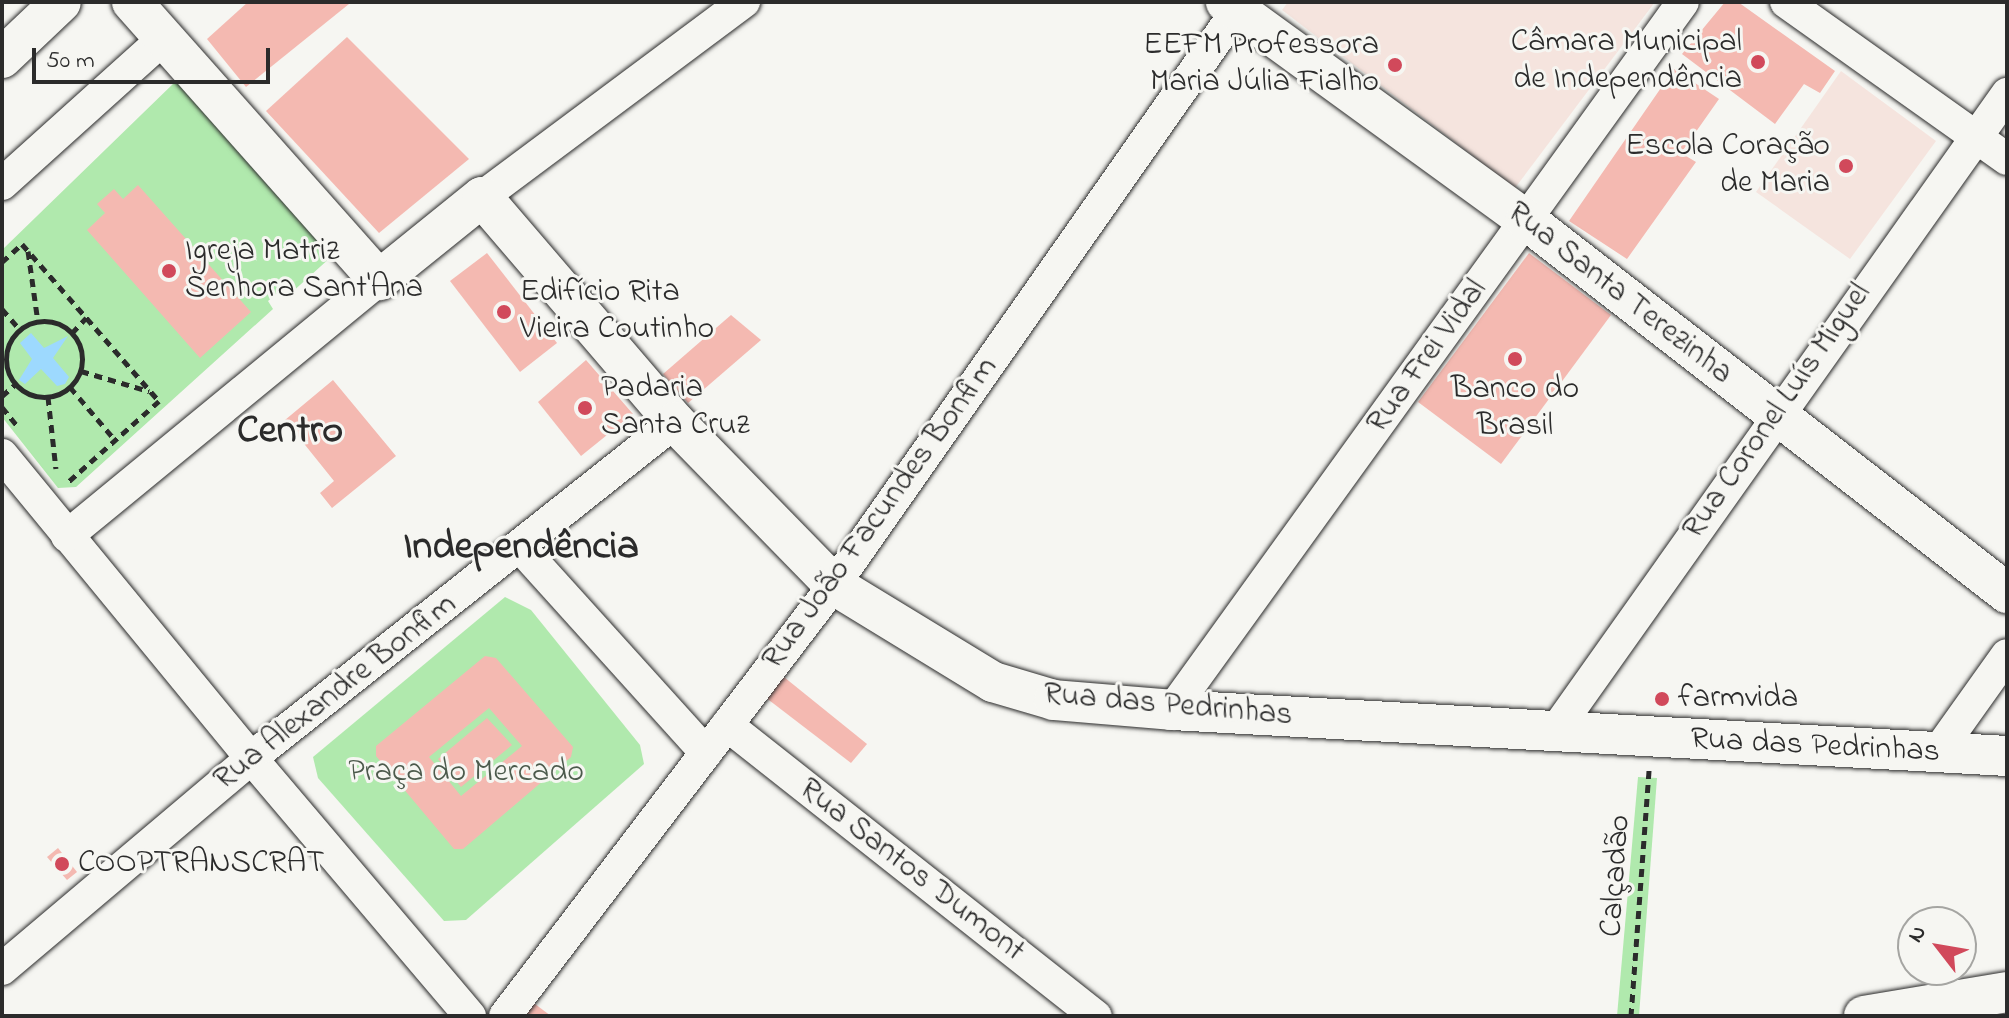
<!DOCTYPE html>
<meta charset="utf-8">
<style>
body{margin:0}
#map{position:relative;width:2009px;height:1018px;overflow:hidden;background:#f6f6f2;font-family:"Indie Flower",sans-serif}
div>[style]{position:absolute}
.built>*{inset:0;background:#f5e4de}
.green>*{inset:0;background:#b0e9ad}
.water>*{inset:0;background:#9dd9fe}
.building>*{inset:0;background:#f4b9b1}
.path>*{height:5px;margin-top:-2.5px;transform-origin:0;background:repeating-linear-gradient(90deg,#2b2b2b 0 8px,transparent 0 14px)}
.path>.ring{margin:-2.5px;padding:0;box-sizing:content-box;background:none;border:5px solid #2b2b2b;border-radius:50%}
.roads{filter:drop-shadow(0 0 2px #2b2b2b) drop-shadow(0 0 2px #2b2b2b)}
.minor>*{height:32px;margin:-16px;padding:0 16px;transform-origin:16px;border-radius:16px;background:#f6f6f2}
.major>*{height:40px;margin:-20px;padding:0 20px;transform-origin:20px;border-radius:20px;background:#f6f6f2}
.dots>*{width:22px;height:22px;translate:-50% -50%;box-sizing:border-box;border:4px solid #f6f6f2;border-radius:50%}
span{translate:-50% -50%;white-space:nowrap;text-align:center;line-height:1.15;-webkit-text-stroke:6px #f6f6f2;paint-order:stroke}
.poi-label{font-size:32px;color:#2b2b2b}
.right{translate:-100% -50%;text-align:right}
.left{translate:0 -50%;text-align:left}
.street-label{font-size:32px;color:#2b2b2b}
.park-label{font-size:32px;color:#4c5a4c}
.district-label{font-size:40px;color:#2b2b2b;font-weight:700}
.frame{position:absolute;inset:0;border:4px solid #2b2b2b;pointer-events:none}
.north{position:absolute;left:1897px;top:906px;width:80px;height:80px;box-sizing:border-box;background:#f6f6f2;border:2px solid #a5a5a2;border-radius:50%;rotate:301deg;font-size:22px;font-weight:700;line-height:32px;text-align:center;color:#2b2b2b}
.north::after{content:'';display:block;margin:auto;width:28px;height:36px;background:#d1495b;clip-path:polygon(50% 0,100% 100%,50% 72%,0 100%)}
.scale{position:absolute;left:32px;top:48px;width:238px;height:36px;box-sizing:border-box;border:4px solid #2b2b2b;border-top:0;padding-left:10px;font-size:24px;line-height:28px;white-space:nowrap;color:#2b2b2b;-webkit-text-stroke:6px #f6f6f2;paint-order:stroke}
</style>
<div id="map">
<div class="built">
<i style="clip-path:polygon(1288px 2px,1655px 2px,1515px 188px,1282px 10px)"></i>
<i style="clip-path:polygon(1841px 71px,1936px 141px,1850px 259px,1756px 192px)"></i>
</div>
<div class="green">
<i style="clip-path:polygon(176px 81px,330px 247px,331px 257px,290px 294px,284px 287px,268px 301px,273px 309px,76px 487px,58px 488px,2px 417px,2px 250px)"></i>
<i style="clip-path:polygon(505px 597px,531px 610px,640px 745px,644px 764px,466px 920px,444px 921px,318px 778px,313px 757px)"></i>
<i style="clip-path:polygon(1638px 777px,1657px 778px,1639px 1016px,1617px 1016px)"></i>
</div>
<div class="water">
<i style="clip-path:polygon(31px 333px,44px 348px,68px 336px,53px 358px,69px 377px,65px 384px,57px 386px,41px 369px,25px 384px,19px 380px,32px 359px,20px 343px)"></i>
</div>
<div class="building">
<i style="clip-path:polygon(248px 2px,347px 2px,349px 4px,246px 87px,207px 39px)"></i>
<i style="clip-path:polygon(1725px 2px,1738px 2px,1835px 71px,1820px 93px,1804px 84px,1775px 124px,1682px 54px)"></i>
<i style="clip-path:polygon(347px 37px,469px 159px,379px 233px,266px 111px)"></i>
<i style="clip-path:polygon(1674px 69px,1719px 99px,1681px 153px,1696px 162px,1627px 259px,1569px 221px)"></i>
<i style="clip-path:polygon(138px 185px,251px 312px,200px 358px,87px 230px,105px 213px,97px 204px,114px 189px,123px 199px)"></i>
<i style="clip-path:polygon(487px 253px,557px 343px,520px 372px,450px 281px)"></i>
<i style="clip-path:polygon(1529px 253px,1611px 315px,1501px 464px,1418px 402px)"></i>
<i style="clip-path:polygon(731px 315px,761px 340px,688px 403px,663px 374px)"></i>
<i style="clip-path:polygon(586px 360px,633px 414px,581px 456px,538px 402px)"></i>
<i style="clip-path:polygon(333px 380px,396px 456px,332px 508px,320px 493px,334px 481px,285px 420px)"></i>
<i style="clip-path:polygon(evenodd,485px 656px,496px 658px,573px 747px,571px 757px,463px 849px,454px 849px,376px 756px,376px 746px,485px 656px,489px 708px,522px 746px,461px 796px,429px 757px,489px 708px)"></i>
<i style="clip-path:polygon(779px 673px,867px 744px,851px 763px,761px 694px)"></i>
<i style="clip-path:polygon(487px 718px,512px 745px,461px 787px,438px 759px)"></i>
<i style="clip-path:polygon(58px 848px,77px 872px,67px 880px,47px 857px)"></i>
<i style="clip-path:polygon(531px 1001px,551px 1016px,521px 1016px)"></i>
</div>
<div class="path">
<i style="left:28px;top:251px;width:72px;rotate:82deg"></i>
<i style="left:2px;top:262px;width:27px;rotate:-42deg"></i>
<i style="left:22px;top:244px;width:208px;rotate:48.9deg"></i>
<i style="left:159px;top:401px;width:125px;rotate:138.3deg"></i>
<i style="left:2px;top:309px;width:28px;rotate:49deg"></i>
<i class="ring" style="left:6px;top:321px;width:71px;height:71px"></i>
<i style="left:72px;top:333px;width:21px;rotate:-47deg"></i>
<i style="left:81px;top:371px;width:71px;rotate:16.4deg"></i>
<i style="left:70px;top:387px;width:71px;rotate:49.6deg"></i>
<i style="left:2px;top:396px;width:18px;rotate:-41deg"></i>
<i style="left:48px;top:397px;width:72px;rotate:83.7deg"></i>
<i style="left:2px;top:407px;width:27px;rotate:51deg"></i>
<i style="left:1631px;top:1016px;width:247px;rotate:-85.8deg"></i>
</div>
<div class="roads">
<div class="minor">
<i style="left:1786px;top:2px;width:271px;rotate:35.4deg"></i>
<i style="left:2px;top:184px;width:218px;rotate:-42deg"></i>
<i style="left:482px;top:197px;width:327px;rotate:-36.7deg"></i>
<i style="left:2px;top:455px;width:394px;rotate:50.6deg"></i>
<i style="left:252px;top:759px;width:18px;rotate:-43deg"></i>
<i style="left:67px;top:536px;width:404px;rotate:-39.4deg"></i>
<i style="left:521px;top:548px;width:276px;rotate:47.9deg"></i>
<i style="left:1172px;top:710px;width:873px;rotate:-54.18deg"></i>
<i style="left:727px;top:725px;width:470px;rotate:38.3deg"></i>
<i style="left:1553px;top:734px;width:785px;rotate:-54.65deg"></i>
<i style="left:1937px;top:753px;width:120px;rotate:-54.5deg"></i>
<i style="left:252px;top:759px;width:337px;rotate:49.7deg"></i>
<i style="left:2px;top:969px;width:344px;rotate:-40.2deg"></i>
<i style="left:265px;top:747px;width:523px;rotate:-38.4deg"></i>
<i style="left:505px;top:1016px;width:542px;rotate:-52.64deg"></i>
<i style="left:834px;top:585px;width:712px;rotate:-54.95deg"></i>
</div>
<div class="major">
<i style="left:132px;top:2px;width:372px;rotate:48.4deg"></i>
<i style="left:379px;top:280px;width:132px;rotate:-38.9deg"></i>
<i style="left:482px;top:197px;width:296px;rotate:49.4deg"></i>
<i style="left:675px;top:422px;width:228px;rotate:45.7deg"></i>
<i style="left:834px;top:585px;width:186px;rotate:31.4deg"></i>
<i style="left:993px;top:682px;width:64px;rotate:16.4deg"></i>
<i style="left:1054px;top:700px;width:118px;rotate:4.8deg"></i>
<i style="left:1172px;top:710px;width:836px;rotate:3.15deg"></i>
<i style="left:1226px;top:2px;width:371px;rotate:36deg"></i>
<i style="left:1526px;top:220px;width:609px;rotate:37.79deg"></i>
<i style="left:2px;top:58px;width:81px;rotate:-43.5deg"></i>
<i style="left:1864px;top:1016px;width:145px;rotate:-9.5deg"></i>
</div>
</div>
<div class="dots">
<i style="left:1758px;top:62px;background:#d1495b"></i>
<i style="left:1395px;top:65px;background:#d1495b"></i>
<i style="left:1846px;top:166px;background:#d1495b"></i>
<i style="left:169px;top:271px;background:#d1495b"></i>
<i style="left:504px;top:312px;background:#d1495b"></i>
<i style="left:1515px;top:359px;background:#d1495b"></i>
<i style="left:585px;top:408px;background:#d1495b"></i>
<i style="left:1662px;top:699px;background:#d1495b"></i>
<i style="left:62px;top:864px;background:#d1495b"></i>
</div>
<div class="poi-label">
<span class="right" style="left:1742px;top:62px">Câmara Municipal<br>de Independência</span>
<span class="right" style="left:1379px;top:65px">EEFM Professora<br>Maria Júlia Fialho</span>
<span class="right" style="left:1830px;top:166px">Escola Coração<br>de Maria</span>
<span class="left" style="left:185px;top:271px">Igreja Matriz<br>Senhora Sant'Ana</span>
<span class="left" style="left:520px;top:312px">Edifício Rita<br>Vieira Coutinho</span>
<span class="left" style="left:601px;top:408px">Padaria<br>Santa Cruz</span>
<span style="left:1515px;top:409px">Banco do<br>Brasil</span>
<span class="left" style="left:1678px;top:699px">farmvida</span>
<span class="left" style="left:78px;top:864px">COOPTRANSCRAT</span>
</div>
<div class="street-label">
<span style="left:1619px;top:294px;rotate:38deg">Rua Santa Terezinha</span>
<span style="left:1428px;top:357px;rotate:-54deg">Rua Frei Vidal</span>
<span style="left:1778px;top:412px;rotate:-55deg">Rua Coronel Luís Miguel</span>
<span style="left:881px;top:514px;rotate:-54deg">Rua João Facundes Bonfim</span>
<span style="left:336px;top:693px;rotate:-38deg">Rua Alexandre Bonfim</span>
<span style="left:1168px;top:706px;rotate:5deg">Rua das Pedrinhas</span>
<span style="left:1815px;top:747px;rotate:3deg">Rua das Pedrinhas</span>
<span style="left:911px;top:871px;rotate:38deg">Rua Santos Dumont</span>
<span style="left:1617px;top:876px;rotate:-86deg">Calçadão</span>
</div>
<div class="park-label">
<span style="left:466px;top:773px">Praça do Mercado</span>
</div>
<div class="district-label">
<span style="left:290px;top:432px">Centro</span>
<span style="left:521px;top:548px">Independência</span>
</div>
<div class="frame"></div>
<div class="north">N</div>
<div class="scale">50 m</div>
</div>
